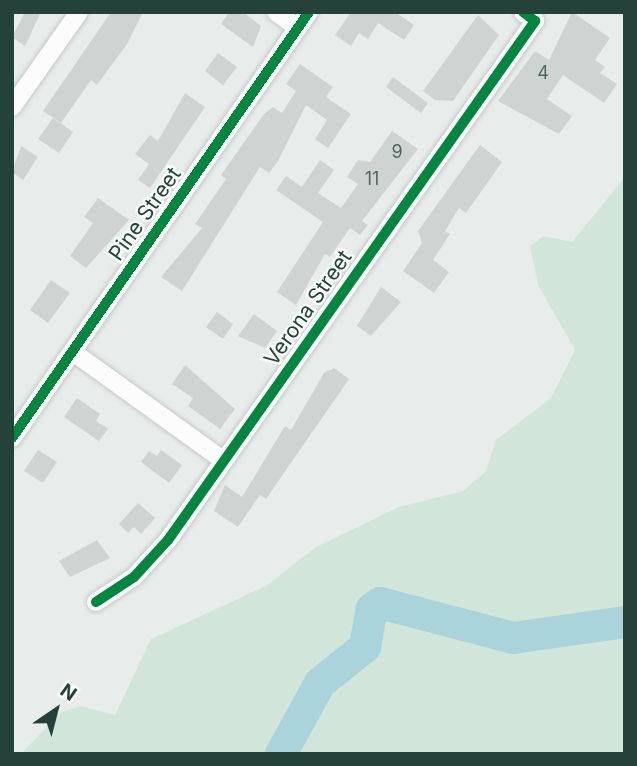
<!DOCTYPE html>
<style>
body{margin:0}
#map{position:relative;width:637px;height:766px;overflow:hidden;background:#e8edeb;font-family:Inter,sans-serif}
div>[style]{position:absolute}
.green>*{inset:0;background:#d1e6d8}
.river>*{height:32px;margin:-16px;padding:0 16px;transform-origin:16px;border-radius:16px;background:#a9d4db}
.building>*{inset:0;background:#cfd4d2}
.roads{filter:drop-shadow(0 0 2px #c5cac8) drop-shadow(0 0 2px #c5cac8)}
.street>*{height:18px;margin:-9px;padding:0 9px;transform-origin:9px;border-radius:9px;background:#fcfcfc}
.cycleway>*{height:10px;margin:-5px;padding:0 5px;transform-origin:5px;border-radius:5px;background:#00873e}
span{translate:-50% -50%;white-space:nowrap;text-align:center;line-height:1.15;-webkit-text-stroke:5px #f7fbf9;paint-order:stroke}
.number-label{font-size:18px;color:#506761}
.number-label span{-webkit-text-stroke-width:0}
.street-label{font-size:21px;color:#24423a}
.frame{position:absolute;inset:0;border:14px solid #24423a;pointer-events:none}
.north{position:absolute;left:21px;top:675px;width:70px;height:70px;-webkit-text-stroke:5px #f7fbf9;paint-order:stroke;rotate:35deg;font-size:19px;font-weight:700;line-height:28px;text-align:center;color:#24423a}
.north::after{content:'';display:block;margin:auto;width:24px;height:32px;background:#24423a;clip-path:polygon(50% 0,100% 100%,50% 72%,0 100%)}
</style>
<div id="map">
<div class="green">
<i style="clip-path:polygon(625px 177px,625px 754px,21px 754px,60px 713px,80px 706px,115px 715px,151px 639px,266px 586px,316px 547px,399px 507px,463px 491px,486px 471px,496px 440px,551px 398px,575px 350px,538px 285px,530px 246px,544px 236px,572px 242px)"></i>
</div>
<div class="river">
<i style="left:281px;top:754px;width:81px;rotate:-61.2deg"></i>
<i style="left:320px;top:683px;width:58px;rotate:-38.7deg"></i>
<i style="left:365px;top:647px;width:39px;rotate:-80deg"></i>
<i style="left:372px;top:609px;width:10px;rotate:-37deg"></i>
<i style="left:380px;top:603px;width:138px;rotate:14.7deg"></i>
<i style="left:513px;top:638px;width:113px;rotate:-8.1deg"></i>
</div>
<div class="building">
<i style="clip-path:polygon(25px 12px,41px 12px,25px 46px,12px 37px)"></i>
<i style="clip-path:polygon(111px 12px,143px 12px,127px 44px,97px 85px,91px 80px,61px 123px,43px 111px)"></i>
<i style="clip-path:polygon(229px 12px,243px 12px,261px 26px,253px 47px,221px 24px)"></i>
<i style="clip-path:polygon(351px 12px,395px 12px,414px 25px,404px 40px,378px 23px,368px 39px,359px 33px,351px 46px,335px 35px)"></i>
<i style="clip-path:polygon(572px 12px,610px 38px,595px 60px,605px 67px,600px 73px,617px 84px,604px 103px,563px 75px,547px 99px,572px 116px,559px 134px,498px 101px,535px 51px,549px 60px)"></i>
<i style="clip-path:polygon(478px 15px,499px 35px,453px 101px,435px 100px,423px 91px)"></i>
<i style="clip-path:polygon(218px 53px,237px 67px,223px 85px,205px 71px)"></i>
<i style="clip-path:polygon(300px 64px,333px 87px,326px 97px,351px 114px,328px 148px,315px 139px,327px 120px,306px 105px,278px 161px,269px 173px,260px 167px,182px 291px,161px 277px,202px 228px,195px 224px,226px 179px,221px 175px,264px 114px,273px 107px,282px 113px,296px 91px,286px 84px)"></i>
<i style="clip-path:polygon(393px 77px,428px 103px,421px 113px,386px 87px)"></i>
<i style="clip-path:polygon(185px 93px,205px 107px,150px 188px,138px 180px,149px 164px,135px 154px,150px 135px,158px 141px)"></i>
<i style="clip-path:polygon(53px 118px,73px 132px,59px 153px,38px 139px)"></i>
<i style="clip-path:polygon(392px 131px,418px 149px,362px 221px,368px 225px,360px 235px,350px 228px,330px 257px,325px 254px,296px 305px,277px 292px,323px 222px,276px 190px,286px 176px,302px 187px,320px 160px,334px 170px,318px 193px,341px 208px,358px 184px,347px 177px,358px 160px,370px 162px)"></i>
<i style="clip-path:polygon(480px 145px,502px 162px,466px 213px,459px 208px,445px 231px,450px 234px,433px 260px,449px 272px,434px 293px,403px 271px,422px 243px,418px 231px)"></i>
<i style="clip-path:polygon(21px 146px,38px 157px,23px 180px,12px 172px)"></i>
<i style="clip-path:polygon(98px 198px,129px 220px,86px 268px,70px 256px,93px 223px,84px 217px)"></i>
<i style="clip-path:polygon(51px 280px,70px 293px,48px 323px,30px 310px)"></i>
<i style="clip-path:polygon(381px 287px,401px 302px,371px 336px,357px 326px)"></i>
<i style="clip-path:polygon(217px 312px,233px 324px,223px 339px,206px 327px)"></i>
<i style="clip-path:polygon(254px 314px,277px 331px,265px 348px,238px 336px)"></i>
<i style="clip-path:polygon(185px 365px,235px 409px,220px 429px,188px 406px,193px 398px,172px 384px)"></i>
<i style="clip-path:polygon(334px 368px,349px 379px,266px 499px,260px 495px,238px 527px,214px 511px,225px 485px,242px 497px,285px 426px,291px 430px,324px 373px)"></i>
<i style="clip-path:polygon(77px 398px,100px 414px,96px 421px,108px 429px,99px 441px,64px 417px)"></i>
<i style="clip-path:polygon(38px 450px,57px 462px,43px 483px,24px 471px)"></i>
<i style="clip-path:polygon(161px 450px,182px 465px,169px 483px,141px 462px,149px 451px,157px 456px)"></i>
<i style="clip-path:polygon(138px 503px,155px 518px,141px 534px,134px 527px,128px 533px,119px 524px)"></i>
<i style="clip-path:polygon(97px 540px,110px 558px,70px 577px,59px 561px)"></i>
</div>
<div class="roads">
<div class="street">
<i style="left:276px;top:12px;width:27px;rotate:36deg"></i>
<i style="left:12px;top:107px;width:116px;rotate:-54.8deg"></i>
<i style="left:73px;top:352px;width:186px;rotate:35.8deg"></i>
<i style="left:12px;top:438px;width:519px;rotate:-55.12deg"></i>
<i style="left:96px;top:602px;width:45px;rotate:-33.3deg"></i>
<i style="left:134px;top:577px;width:50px;rotate:-47.4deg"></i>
<i style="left:168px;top:540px;width:636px;rotate:-54.73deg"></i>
<i style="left:535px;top:21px;width:15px;rotate:-143deg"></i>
</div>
</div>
<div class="cycleway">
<i style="left:12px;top:438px;width:519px;rotate:-55.12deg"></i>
<i style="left:96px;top:602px;width:45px;rotate:-33.3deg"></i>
<i style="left:134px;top:577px;width:50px;rotate:-47.4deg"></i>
<i style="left:168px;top:540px;width:636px;rotate:-54.73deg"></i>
<i style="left:535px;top:21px;width:15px;rotate:-143deg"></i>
</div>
<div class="number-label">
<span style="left:543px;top:73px">4</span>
<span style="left:397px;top:152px">9</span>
<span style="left:372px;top:179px">11</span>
</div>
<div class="street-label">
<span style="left:145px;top:214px;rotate:-55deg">Pine Street</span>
<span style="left:308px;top:308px;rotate:-55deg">Verona Street</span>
</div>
<div class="frame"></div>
<div class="north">N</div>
</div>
